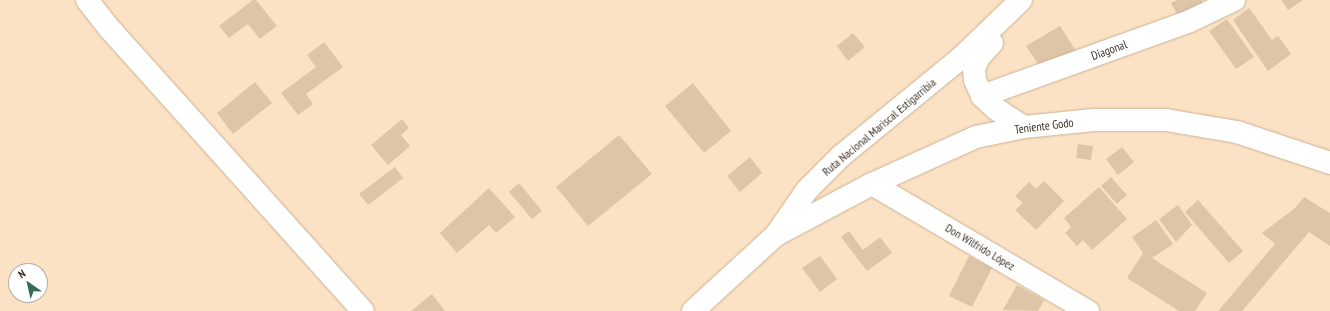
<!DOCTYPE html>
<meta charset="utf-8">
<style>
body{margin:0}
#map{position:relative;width:1330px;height:311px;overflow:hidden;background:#fce2c4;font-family:"PT Sans Narrow",sans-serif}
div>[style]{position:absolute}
.building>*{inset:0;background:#dec5a8}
.roads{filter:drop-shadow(0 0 1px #cbb296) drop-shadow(0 0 1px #cbb296)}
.minor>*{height:22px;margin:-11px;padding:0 11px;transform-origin:11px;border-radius:11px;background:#fff}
.major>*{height:22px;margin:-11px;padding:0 11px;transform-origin:11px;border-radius:11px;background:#fff}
span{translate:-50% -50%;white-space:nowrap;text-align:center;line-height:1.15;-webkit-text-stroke:3px #fff;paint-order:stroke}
.street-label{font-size:12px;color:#3c3226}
.north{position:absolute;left:8px;top:263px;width:40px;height:40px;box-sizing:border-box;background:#fff;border:1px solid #b1ada8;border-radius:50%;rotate:326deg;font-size:11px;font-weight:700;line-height:16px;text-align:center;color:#3c3226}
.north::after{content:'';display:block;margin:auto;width:14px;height:18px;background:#306c56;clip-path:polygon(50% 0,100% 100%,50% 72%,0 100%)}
</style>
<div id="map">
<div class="building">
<i style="clip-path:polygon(253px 0,256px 0,277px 26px,260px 39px,248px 24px,229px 38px,219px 26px)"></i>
<i style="clip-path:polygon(1177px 0,1202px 0,1203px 3px,1178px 16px,1171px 3px)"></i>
<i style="clip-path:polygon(1281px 0,1303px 0,1288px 10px)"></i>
<i style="clip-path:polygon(1249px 8px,1272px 40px,1278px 36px,1291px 54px,1268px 71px,1233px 20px)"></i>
<i style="clip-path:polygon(1227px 19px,1254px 57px,1236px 69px,1209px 31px)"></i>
<i style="clip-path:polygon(1060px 26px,1076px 51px,1038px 64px,1026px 46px)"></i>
<i style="clip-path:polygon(853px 33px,865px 47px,848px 61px,837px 46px)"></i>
<i style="clip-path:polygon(324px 42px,343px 67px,306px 94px,313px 104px,298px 115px,281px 93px,316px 67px,307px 55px)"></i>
<i style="clip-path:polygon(255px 82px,272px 103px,233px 134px,217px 113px)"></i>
<i style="clip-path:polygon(693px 83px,731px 131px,704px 153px,665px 106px)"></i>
<i style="clip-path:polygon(402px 119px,409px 128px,401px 135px,410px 146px,388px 165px,371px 145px)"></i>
<i style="clip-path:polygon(619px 135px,652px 174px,588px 226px,556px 187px)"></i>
<i style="clip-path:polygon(1078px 144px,1093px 146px,1091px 160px,1076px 158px)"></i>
<i style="clip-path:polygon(1122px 147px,1134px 162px,1118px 175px,1106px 159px)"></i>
<i style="clip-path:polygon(750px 157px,762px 173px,740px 192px,727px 176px)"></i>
<i style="clip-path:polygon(395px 167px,403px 178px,368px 205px,359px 194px)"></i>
<i style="clip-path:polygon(1111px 177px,1127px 195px,1117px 204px,1101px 186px)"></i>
<i style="clip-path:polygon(1044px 181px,1064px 201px,1036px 230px,1015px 210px,1023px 203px,1015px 196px,1029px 182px,1036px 189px)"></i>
<i style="clip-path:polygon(519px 183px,542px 211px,532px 219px,509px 192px)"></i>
<i style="clip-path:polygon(1099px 187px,1127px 219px,1092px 250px,1083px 240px,1077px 246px,1065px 233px,1071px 227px,1064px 218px)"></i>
<i style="clip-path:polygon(489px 188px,515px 217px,496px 233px,489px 225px,457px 253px,440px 233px)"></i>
<i style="clip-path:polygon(1304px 197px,1330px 213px,1330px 246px,1309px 232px,1242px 311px,1218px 311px,1275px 244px,1262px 233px,1294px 209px)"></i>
<i style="clip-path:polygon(1198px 200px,1243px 251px,1229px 263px,1185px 212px)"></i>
<i style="clip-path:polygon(1178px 205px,1192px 225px,1176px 242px,1159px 219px)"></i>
<i style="clip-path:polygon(1156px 220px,1173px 244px,1152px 258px,1207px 293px,1195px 311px,1179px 311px,1127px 278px,1143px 253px,1132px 237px)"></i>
<i style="clip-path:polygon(849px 231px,863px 250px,880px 237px,892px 253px,867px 271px,841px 237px)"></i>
<i style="clip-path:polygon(820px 256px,837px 279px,820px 292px,802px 268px)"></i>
<i style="clip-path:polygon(969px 256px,992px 268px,972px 307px,949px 296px)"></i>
<i style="clip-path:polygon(1017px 285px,1044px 300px,1038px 311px,1003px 310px)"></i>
<i style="clip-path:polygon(432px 294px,445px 311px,411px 311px)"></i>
</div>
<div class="roads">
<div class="minor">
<i style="left:87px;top:0;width:36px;rotate:52deg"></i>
<i style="left:109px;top:28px;width:380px;rotate:48.1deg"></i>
<i style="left:982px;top:96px;width:221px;rotate:-19.8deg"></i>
<i style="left:1190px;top:21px;width:49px;rotate:-25.5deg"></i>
<i style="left:872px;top:184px;width:251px;rotate:30.5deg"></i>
</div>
<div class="major">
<i style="left:992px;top:43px;width:19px;rotate:133deg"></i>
<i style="left:979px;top:57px;width:13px;rotate:113deg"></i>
<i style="left:974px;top:69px;width:11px;rotate:85deg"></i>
<i style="left:975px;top:80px;width:17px;rotate:66deg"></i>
<i style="left:982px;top:96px;width:19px;rotate:43deg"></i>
<i style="left:996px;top:109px;width:33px;rotate:33deg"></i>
<i style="left:776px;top:235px;width:109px;rotate:-28deg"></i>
<i style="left:872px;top:184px;width:114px;rotate:-24.3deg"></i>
<i style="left:976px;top:137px;width:49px;rotate:-11.8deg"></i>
<i style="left:1024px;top:127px;width:70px;rotate:-5.7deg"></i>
<i style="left:1094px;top:120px;width:72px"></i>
<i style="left:1166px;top:120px;width:72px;rotate:9.6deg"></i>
<i style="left:1237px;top:132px;width:98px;rotate:18.4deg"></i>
<i style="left:693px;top:311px;width:113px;rotate:-42.5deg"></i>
<i style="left:776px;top:235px;width:55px;rotate:-55.4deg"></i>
<i style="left:807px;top:190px;width:48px;rotate:-45deg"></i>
<i style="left:841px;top:156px;width:156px;rotate:-39.3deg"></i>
<i style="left:962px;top:57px;width:82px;rotate:-44deg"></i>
</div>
</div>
<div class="street-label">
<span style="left:1109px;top:50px;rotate:-20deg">Diagonal</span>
<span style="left:1044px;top:126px;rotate:-7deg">Teniente Godo</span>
<span style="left:879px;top:127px;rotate:-40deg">Ruta Nacional Mariscal Estigarribia</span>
<span style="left:980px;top:247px;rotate:31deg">Don Wilfrido López</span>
</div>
<div class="north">N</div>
</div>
